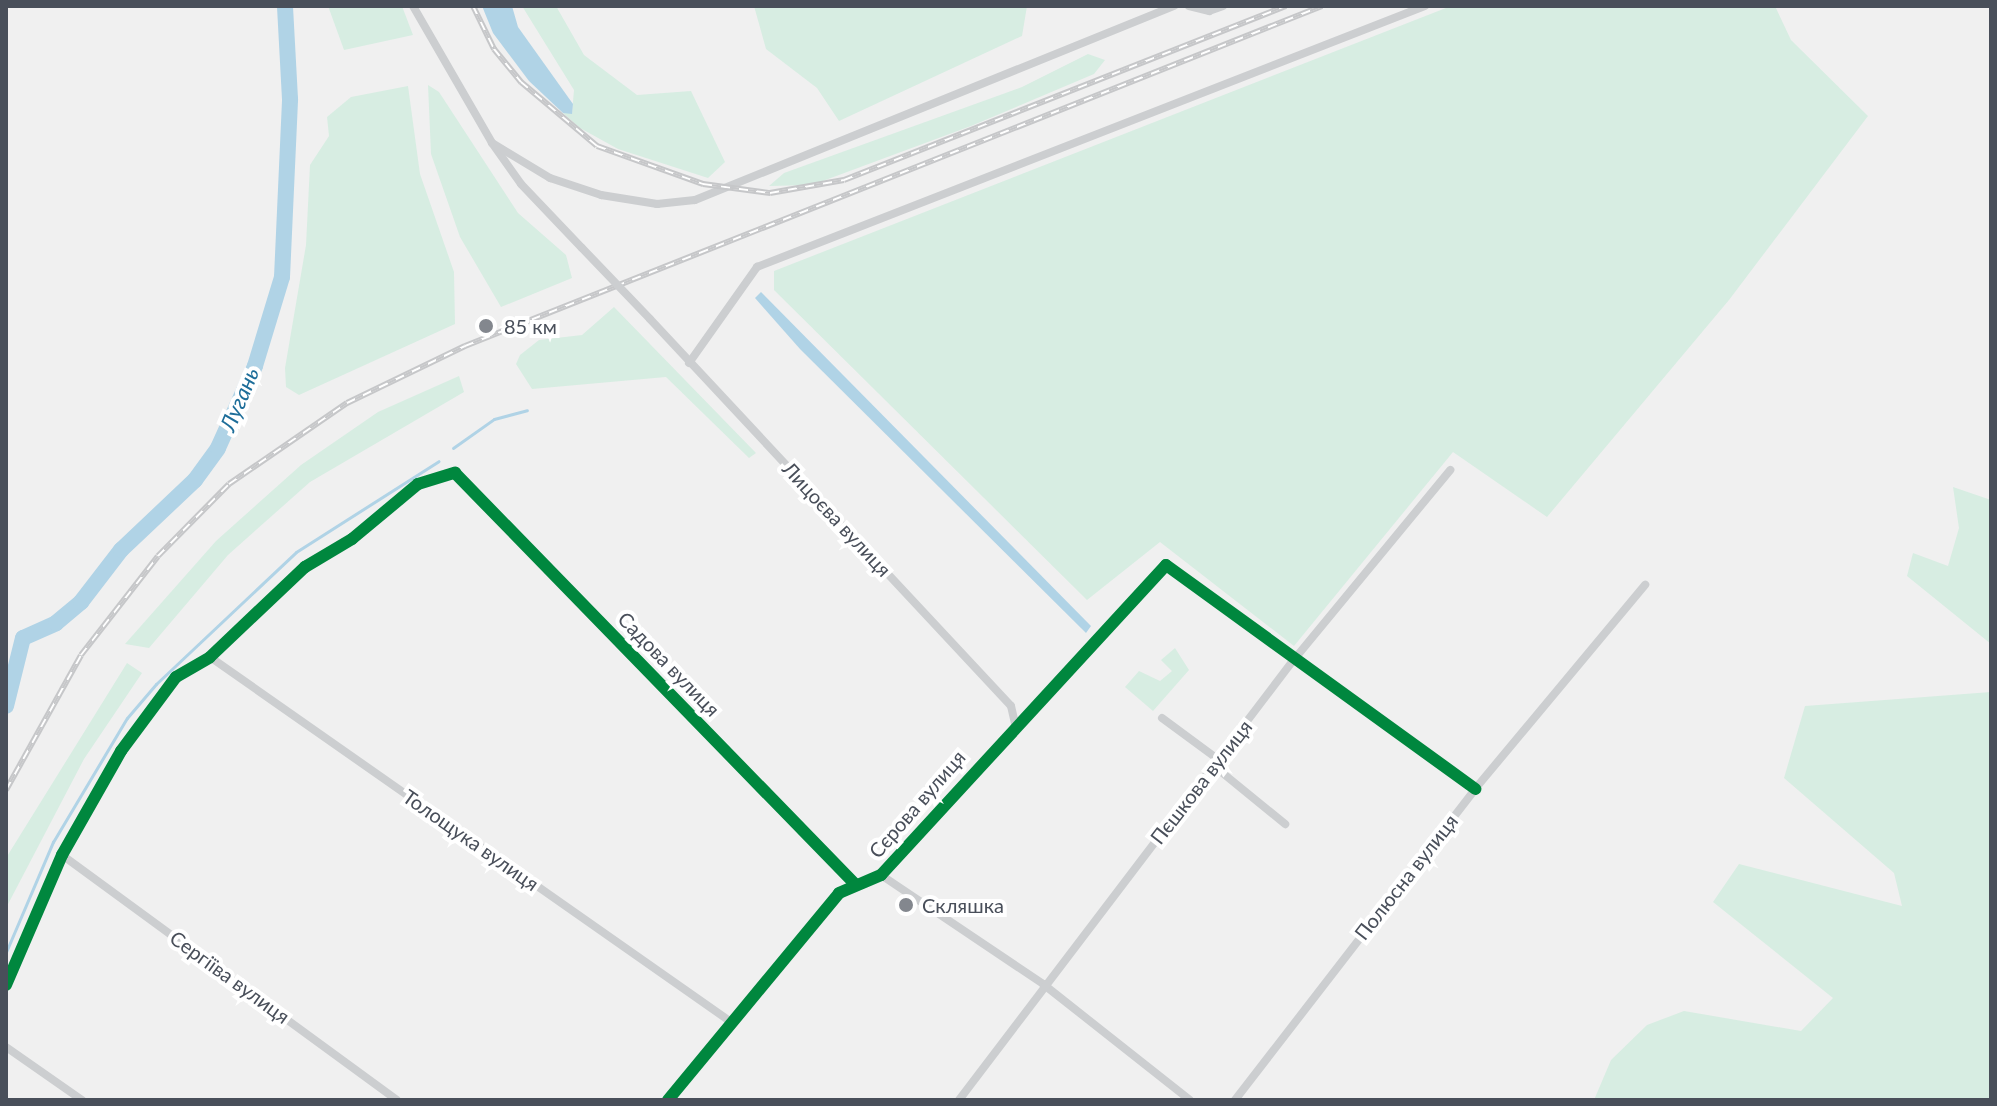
<!DOCTYPE html>
<meta charset="utf-8">
<style>
body{margin:0}
#map{position:relative;width:1997px;height:1106px;overflow:hidden;background:#f0f0f0;font-family:Lato,sans-serif}
div>[style]{position:absolute}
.green>*{inset:0;background:#d7ede2}
.water>*{inset:0;background:#b0d3e6}
.stream>*{height:3px;margin:-1.5px;padding:0 1.5px;transform-origin:1.5px;border-radius:1.5px;background:#b0d3e6}
.river>*{height:16px;margin:-8px;padding:0 8px;transform-origin:8px;border-radius:8px;background:#b0d3e6}
.minor>*{height:8px;margin:-4px;padding:0 4px;transform-origin:4px;border-radius:4px;background:#ccced0}
.rail>*{height:6px;margin-top:-3px;transform-origin:0;background:repeating-linear-gradient(90deg,#fff 0 9px,#c6c7c9 0 18px);box-sizing:border-box;border-block:2px solid #c6c7c9}
.minor-bridge>*{height:8px;margin:-4px;padding:0 4px;transform-origin:4px;border-radius:4px;background:#ccced0}
.cycleway>*{height:12px;margin:-6px;padding:0 6px;transform-origin:6px;border-radius:6px;background:#00873e}
.dots>*{width:22px;height:22px;translate:-50% -50%;box-sizing:border-box;border:4px solid #fff;border-radius:50%}
span{translate:-50% -50%;white-space:nowrap;text-align:center;line-height:1.15;-webkit-text-stroke:8px #fff;paint-order:stroke}
.poi-label{font-size:20px;color:#494f5a}
.left{translate:0 -50%;text-align:left}
.street-label{font-size:20px;color:#494f5a}
.water-label{font-size:22px;color:#1d6d99;font-style:italic}
.frame{position:absolute;inset:0;border:8px solid #494f5a;pointer-events:none}
</style>
<div id="map">
<div class="green">
<i style="clip-path:polygon(328px 6px,402px 6px,413px 35px,344px 50px)"></i>
<i style="clip-path:polygon(522px 6px,556px 6px,584px 55px,637px 95px,691px 91px,725px 162px,708px 178px,618px 149px,580px 128px,563px 113px,572px 113px,574px 90px)"></i>
<i style="clip-path:polygon(754px 6px,1027px 6px,1022px 36px,839px 121px,817px 88px,766px 49px)"></i>
<i style="clip-path:polygon(1451px 6px,1775px 6px,1791px 40px,1868px 116px,1729px 300px,1547px 517px,1453px 452px,1294px 646px,1160px 542px,1087px 600px,774px 290px,774px 271px)"></i>
<i style="clip-path:polygon(1088px 54px,1105px 60px,1094px 74px,971px 126px,812px 185px,769px 186px,784px 173px,1022px 87px)"></i>
<i style="clip-path:polygon(428px 85px,439px 92px,518px 213px,566px 255px,572px 278px,501px 307px,460px 237px,431px 154px)"></i>
<i style="clip-path:polygon(408px 86px,420px 174px,454px 272px,455px 324px,299px 395px,286px 387px,285px 368px,306px 245px,310px 165px,329px 136px,327px 117px,351px 97px)"></i>
<i style="clip-path:polygon(614px 307px,756px 453px,749px 458px,666px 377px,532px 389px,516px 364px,520px 355px,539px 340px,582px 335px)"></i>
<i style="clip-path:polygon(459px 376px,464px 392px,310px 482px,228px 555px,149px 648px,125px 644px,216px 541px,301px 465px,378px 412px)"></i>
<i style="clip-path:polygon(1953px 487px,1991px 500px,1991px 644px,1907px 576px,1913px 553px,1948px 566px,1959px 528px)"></i>
<i style="clip-path:polygon(1175px 648px,1189px 670px,1153px 711px,1125px 687px,1139px 671px,1160px 681px,1172px 671px,1161px 660px)"></i>
<i style="clip-path:polygon(127px 663px,142px 673px,84px 759px,6px 908px,6px 858px)"></i>
<i style="clip-path:polygon(1991px 692px,1991px 1100px,1594px 1100px,1611px 1060px,1647px 1025px,1684px 1011px,1801px 1031px,1833px 998px,1713px 902px,1739px 864px,1902px 906px,1894px 873px,1784px 778px,1805px 706px)"></i>
</div>
<div class="water">
<i style="clip-path:polygon(482px 6px,512px 6px,518px 27px,573px 104px,572px 114px,563px 113px,529px 81px,493px 33px)"></i>
<i style="clip-path:polygon(761px 292px,1091px 626px,1086px 633px,800px 349px,755px 298px)"></i>
</div>
<div class="stream">
<i style="left:453px;top:448px;width:50px;rotate:-35.3deg"></i>
<i style="left:494px;top:419px;width:34px;rotate:-15deg"></i>
<i style="left:6px;top:952px;width:120px;rotate:-66.9deg"></i>
<i style="left:53px;top:842px;width:144px;rotate:-59.2deg"></i>
<i style="left:127px;top:718px;width:45px;rotate:-49.5deg"></i>
<i style="left:156px;top:684px;width:192px;rotate:-43.3deg"></i>
<i style="left:296px;top:552px;width:169px;rotate:-32.5deg"></i>
</div>
<div class="river">
<i style="left:6px;top:706px;width:70px;rotate:-76deg"></i>
<i style="left:23px;top:638px;width:36px;rotate:-24deg"></i>
<i style="left:56px;top:623px;width:33px;rotate:-40deg"></i>
<i style="left:81px;top:602px;width:66px;rotate:-52.4deg"></i>
<i style="left:121px;top:550px;width:102px;rotate:-43.4deg"></i>
<i style="left:195px;top:480px;width:39px;rotate:-54deg"></i>
<i style="left:218px;top:448px;width:90px;rotate:-65.7deg"></i>
<i style="left:255px;top:366px;width:93px;rotate:-73.1deg"></i>
<i style="left:282px;top:277px;width:178px;rotate:-87.4deg"></i>
<i style="left:290px;top:99px;width:93px;rotate:-93.1deg"></i>
</div>
<div class="minor">
<i style="left:413px;top:6px;width:158px;rotate:60deg"></i>
<i style="left:492px;top:143px;width:50px;rotate:54.7deg"></i>
<i style="left:521px;top:184px;width:88px;rotate:46.4deg"></i>
<i style="left:1189px;top:6px;width:21px;rotate:14deg"></i>
<i style="left:1209px;top:11px;width:15px;rotate:-20deg"></i>
<i style="left:492px;top:143px;width:68px;rotate:31.1deg"></i>
<i style="left:550px;top:178px;width:54px;rotate:18.4deg"></i>
<i style="left:601px;top:195px;width:57px;rotate:9.1deg"></i>
<i style="left:657px;top:204px;width:38px;rotate:-6deg"></i>
<i style="left:695px;top:200px;width:517px;rotate:-22.05deg"></i>
<i style="left:650px;top:319px;width:529px;rotate:46.99deg"></i>
<i style="left:1011px;top:706px;width:18px;rotate:77deg"></i>
<i style="left:689px;top:363px;width:118px;rotate:-54.7deg"></i>
<i style="left:757px;top:267px;width:717px;rotate:-21.34deg"></i>
<i style="left:210px;top:657px;width:636px;rotate:35.01deg"></i>
<i style="left:1162px;top:718px;width:71px;rotate:36.4deg"></i>
<i style="left:1214px;top:766px;width:92px;rotate:39.2deg"></i>
<i style="left:62px;top:855px;width:415px;rotate:36.2deg"></i>
<i style="left:881px;top:875px;width:195px;rotate:33.9deg"></i>
<i style="left:1043px;top:984px;width:187px;rotate:38.3deg"></i>
<i style="left:6px;top:985px;width:142px;rotate:-66.7deg"></i>
<i style="left:62px;top:855px;width:120px;rotate:-60.4deg"></i>
<i style="left:121px;top:751px;width:92px;rotate:-53.4deg"></i>
<i style="left:176px;top:677px;width:39px;rotate:-30deg"></i>
<i style="left:210px;top:657px;width:131px;rotate:-43.5deg"></i>
<i style="left:305px;top:567px;width:55px;rotate:-30.8deg"></i>
<i style="left:352px;top:539px;width:86px;rotate:-39.8deg"></i>
<i style="left:418px;top:484px;width:39px;rotate:-17deg"></i>
<i style="left:455px;top:473px;width:574px;rotate:45.78deg"></i>
<i style="left:6px;top:1047px;width:93px;rotate:34.9deg"></i>
<i style="left:668px;top:1100px;width:268px;rotate:-50.4deg"></i>
<i style="left:839px;top:893px;width:46px;rotate:-23.2deg"></i>
<i style="left:881px;top:875px;width:421px;rotate:-47.4deg"></i>
<i style="left:1166px;top:565px;width:382px;rotate:35.9deg"></i>
<i style="left:959px;top:1100px;width:550px;rotate:-52.76deg"></i>
<i style="left:1292px;top:662px;width:249px;rotate:-50.5deg"></i>
<i style="left:1235px;top:1100px;width:393px;rotate:-52.3deg"></i>
<i style="left:1475px;top:789px;width:266px;rotate:-50.2deg"></i>
</div>
<div class="rail">
<i style="left:473px;top:6px;width:48px;rotate:64deg"></i>
<i style="left:494px;top:49px;width:43px;rotate:50.7deg"></i>
<i style="left:521px;top:82px;width:99px;rotate:40.1deg"></i>
<i style="left:597px;top:146px;width:113px;rotate:19.7deg"></i>
<i style="left:703px;top:184px;width:68px;rotate:7.7deg"></i>
<i style="left:770px;top:193px;width:75px;rotate:-10deg"></i>
<i style="left:844px;top:180px;width:475px;rotate:-21.5deg"></i>
<i style="left:6px;top:790px;width:154px;rotate:-60.9deg"></i>
<i style="left:81px;top:655px;width:125px;rotate:-52.1deg"></i>
<i style="left:158px;top:556px;width:101px;rotate:-45.4deg"></i>
<i style="left:229px;top:484px;width:143px;rotate:-34.5deg"></i>
<i style="left:347px;top:403px;width:131px;rotate:-25.8deg"></i>
<i style="left:465px;top:346px;width:922px;rotate:-21.64deg"></i>
</div>
<div class="minor-bridge">
<i style="left:582px;top:248px;width:98px;rotate:46.2deg"></i>
</div>
<div class="cycleway">
<i style="left:6px;top:985px;width:142px;rotate:-66.7deg"></i>
<i style="left:62px;top:855px;width:120px;rotate:-60.4deg"></i>
<i style="left:121px;top:751px;width:92px;rotate:-53.4deg"></i>
<i style="left:176px;top:677px;width:39px;rotate:-30deg"></i>
<i style="left:210px;top:657px;width:131px;rotate:-43.5deg"></i>
<i style="left:305px;top:567px;width:55px;rotate:-30.8deg"></i>
<i style="left:352px;top:539px;width:86px;rotate:-39.8deg"></i>
<i style="left:418px;top:484px;width:39px;rotate:-17deg"></i>
<i style="left:455px;top:473px;width:574px;rotate:45.78deg"></i>
<i style="left:668px;top:1100px;width:268px;rotate:-50.4deg"></i>
<i style="left:839px;top:893px;width:46px;rotate:-23.2deg"></i>
<i style="left:881px;top:875px;width:421px;rotate:-47.4deg"></i>
<i style="left:1166px;top:565px;width:382px;rotate:35.9deg"></i>
</div>
<div class="dots">
<i style="left:486px;top:326px;background:#83878e"></i>
<i style="left:906px;top:905px;background:#83878e"></i>
</div>
<div class="poi-label">
<span class="left" style="left:504px;top:326px">85 км</span>
<span class="left" style="left:922px;top:905px">Скляшка</span>
</div>
<div class="street-label">
<span style="left:837px;top:519px;rotate:47deg">Лицоєва вулиця</span>
<span style="left:669px;top:664px;rotate:46deg">Садова вулиця</span>
<span style="left:1201px;top:782px;rotate:-52deg">Пєшкова вулиця</span>
<span style="left:917px;top:804px;rotate:-49deg">Сєрова вулиця</span>
<span style="left:471px;top:840px;rotate:35deg">Толощука вулиця</span>
<span style="left:1406px;top:877px;rotate:-52deg">Полюсна вулиця</span>
<span style="left:230px;top:977px;rotate:36deg">Сергіїва вулиця</span>
</div>
<div class="water-label">
<span style="left:239px;top:399px;rotate:-67deg">Лугань</span>
</div>
<div class="frame"></div>
</div>
